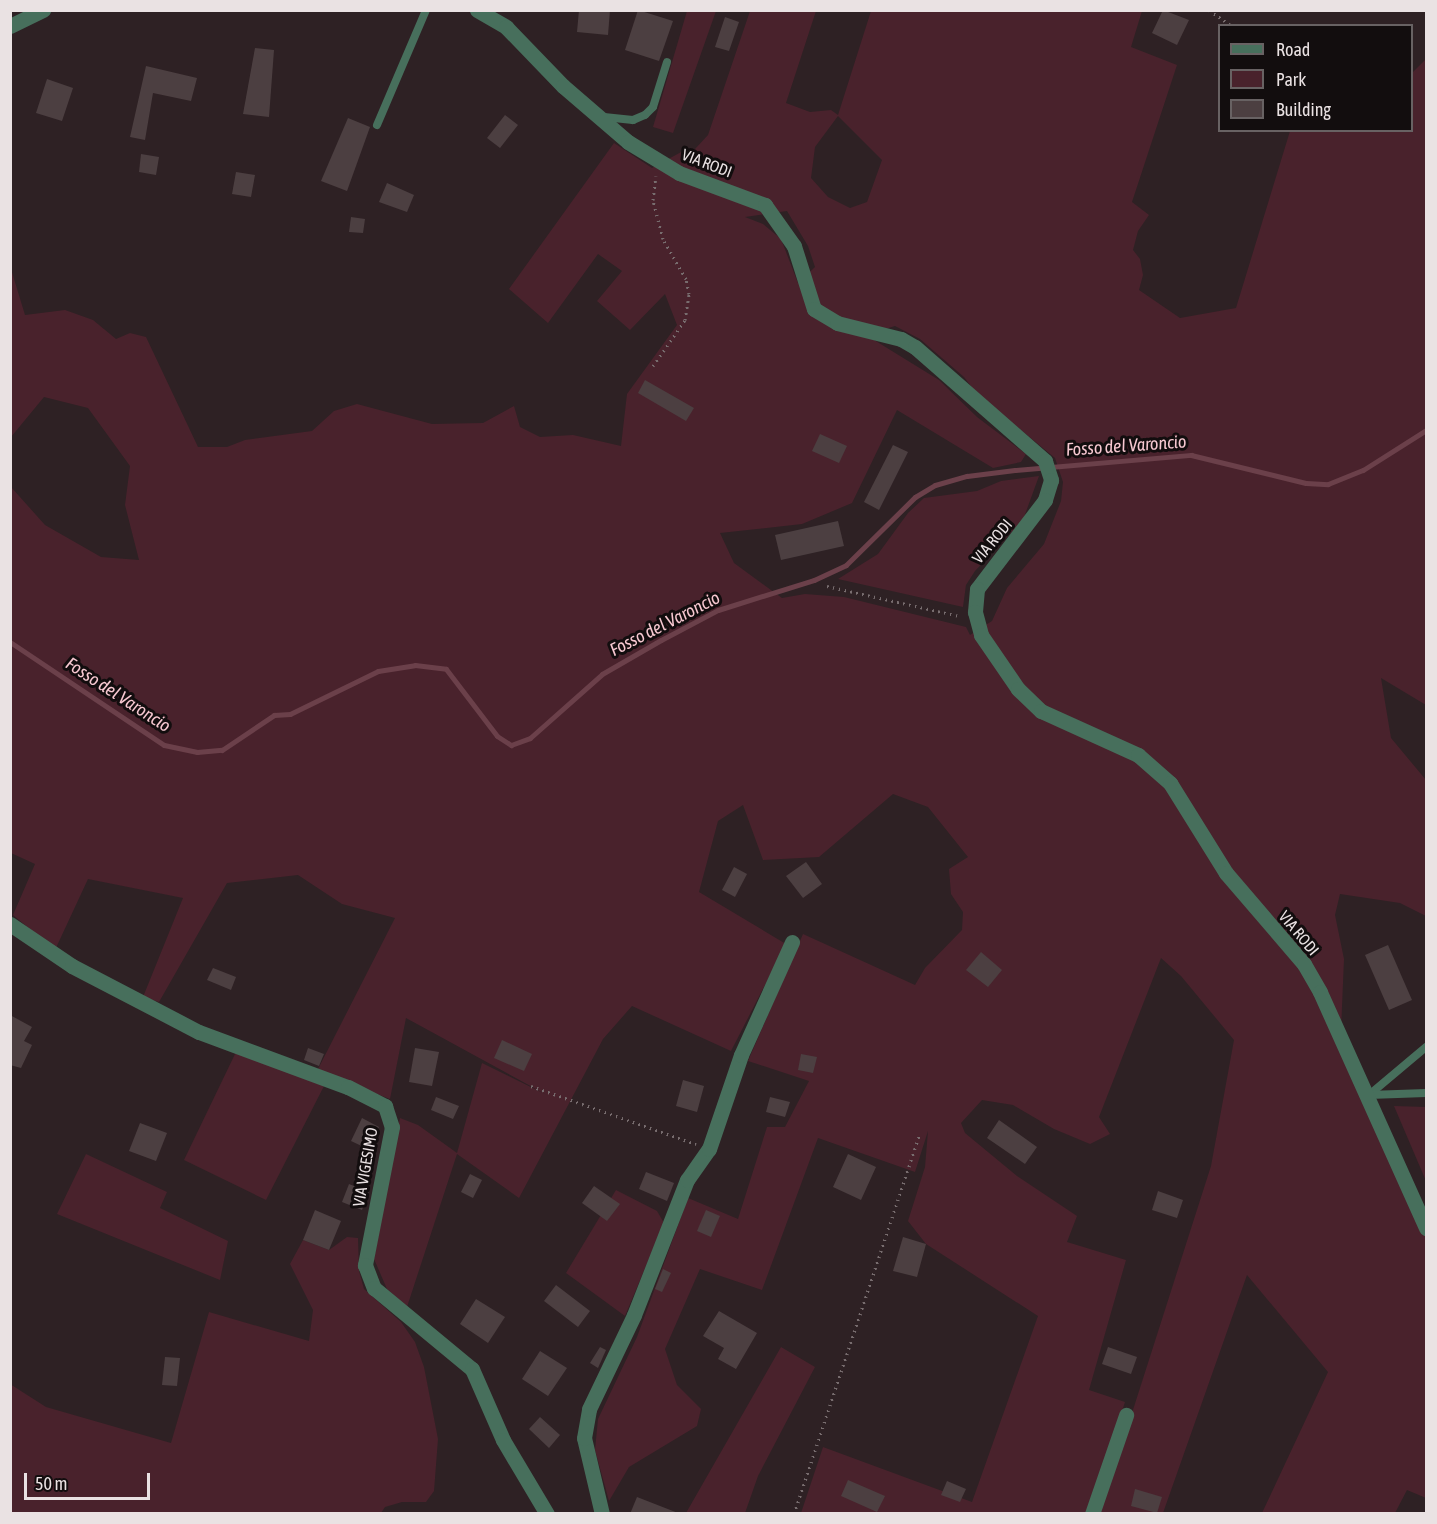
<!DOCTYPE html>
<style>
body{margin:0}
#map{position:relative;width:1437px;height:1524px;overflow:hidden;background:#2e2124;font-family:"Asap Condensed",sans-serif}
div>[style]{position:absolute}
.green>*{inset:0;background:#49222c}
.stream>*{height:5px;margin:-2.5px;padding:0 2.5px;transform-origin:2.5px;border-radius:2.5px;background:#6b404a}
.building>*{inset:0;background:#4c3f41}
.path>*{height:3px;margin-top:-1.5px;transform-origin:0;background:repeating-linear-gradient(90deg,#786d6f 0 1.5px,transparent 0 6px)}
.service>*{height:8px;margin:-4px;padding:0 4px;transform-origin:4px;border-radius:4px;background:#476f5c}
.minor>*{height:15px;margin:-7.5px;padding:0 7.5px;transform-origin:7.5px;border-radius:7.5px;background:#476f5c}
span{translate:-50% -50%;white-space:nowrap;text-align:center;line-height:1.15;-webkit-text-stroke:6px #120d0e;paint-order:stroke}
.street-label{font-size:16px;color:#eae2e3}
.water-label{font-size:18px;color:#f7c8d1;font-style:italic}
.frame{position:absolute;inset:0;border:12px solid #eae2e3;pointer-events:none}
.legend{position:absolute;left:1218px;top:24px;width:195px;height:108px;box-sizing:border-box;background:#120d0e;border:2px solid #686263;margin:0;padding:8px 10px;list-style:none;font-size:18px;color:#eae2e3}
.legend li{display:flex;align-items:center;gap:12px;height:30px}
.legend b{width:30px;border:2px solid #686263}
.scale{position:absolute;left:24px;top:1473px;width:126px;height:27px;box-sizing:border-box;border:3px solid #eae2e3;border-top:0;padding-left:8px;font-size:18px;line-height:21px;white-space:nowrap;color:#eae2e3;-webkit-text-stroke:4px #120d0e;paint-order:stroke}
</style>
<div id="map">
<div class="green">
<i style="clip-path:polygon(687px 11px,716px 11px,673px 133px,653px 127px)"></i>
<i style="clip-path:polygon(evenodd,750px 11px,816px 11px,786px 103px,810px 112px,831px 110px,838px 115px,871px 11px,1142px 11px,1131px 47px,1177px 65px,1132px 202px,1149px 215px,1138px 231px,1133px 250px,1140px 259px,1143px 275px,1139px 290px,1180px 318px,1236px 308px,1290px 131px,1412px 130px,1412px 73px,1426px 59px,1426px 705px,1381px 678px,1391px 738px,1426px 780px,1426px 916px,1400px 903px,1340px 894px,1335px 915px,1344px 959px,1341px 1031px,1426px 1228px,1426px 1498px,1407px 1490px,1395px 1513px,1262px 1513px,1328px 1372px,1247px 1275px,1163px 1513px,1100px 1513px,1211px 1166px,1234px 1040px,1181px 976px,1161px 958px,1099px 1117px,1110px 1134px,1090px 1144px,1054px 1129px,1013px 1105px,982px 1100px,961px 1123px,965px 1133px,1017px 1176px,1077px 1216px,1067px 1242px,1126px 1260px,1089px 1390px,1125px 1402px,1088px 1513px,801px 1513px,823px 1447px,972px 1502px,1038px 1316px,926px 1244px,908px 1221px,925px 1167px,928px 1131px,915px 1172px,818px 1138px,762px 1290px,700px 1269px,665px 1349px,677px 1385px,701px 1409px,697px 1426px,629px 1467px,609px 1501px,595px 1450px,598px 1419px,637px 1337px,688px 1198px,738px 1219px,767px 1127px,785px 1127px,809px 1081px,748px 1061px,803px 934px,915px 985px,925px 968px,962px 930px,963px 912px,951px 894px,949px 869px,968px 857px,928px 807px,893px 794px,819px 857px,763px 860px,743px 805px,718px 821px,699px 892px,786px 944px,731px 1051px,632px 1006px,603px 1039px,519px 1198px,457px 1154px,407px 1307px,387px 1289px,374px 1259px,400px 1118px,418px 1125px,457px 1153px,482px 1063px,547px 1095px,406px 1018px,390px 1099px,317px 1071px,395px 918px,342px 904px,298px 875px,227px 883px,159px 1002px,143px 997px,183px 898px,88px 879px,55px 950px,13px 915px,35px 864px,11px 853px,11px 487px,45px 525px,101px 557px,139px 560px,125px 505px,130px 466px,88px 408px,44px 397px,11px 437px,11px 269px,25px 315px,65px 310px,93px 320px,116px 339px,130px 333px,146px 337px,198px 447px,227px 447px,245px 440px,312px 431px,334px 411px,357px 404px,432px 424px,483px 423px,514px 406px,520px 427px,540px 437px,573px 435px,621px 446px,627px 394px,677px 325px,665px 294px,630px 330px,597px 301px,622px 271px,598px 254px,548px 323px,509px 289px,614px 143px,652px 168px,683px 151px,695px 149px,708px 135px,750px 11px,838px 116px,882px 160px,867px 202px,850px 208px,828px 197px,811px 178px,815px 147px,838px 116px,750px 11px,787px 211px,808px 246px,815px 267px,798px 283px,781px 239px,763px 224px,745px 217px,787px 211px,750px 11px,895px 326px,920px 339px,964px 377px,977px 394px,1055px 458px,1063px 482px,1061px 501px,1044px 544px,1007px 588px,992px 621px,970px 635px,966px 627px,844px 597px,805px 594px,782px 598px,734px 563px,720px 533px,802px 524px,852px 503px,897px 410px,993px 468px,1021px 462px,1026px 454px,977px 417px,939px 380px,866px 335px,895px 326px)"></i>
<i style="clip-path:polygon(1039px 476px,1023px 520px,975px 571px,966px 585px,963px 607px,838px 579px,878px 554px,908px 513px,924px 498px,977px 491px,1001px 481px)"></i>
<i style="clip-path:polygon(236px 1052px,324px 1086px,266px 1200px,184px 1160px)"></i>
<i style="clip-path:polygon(1394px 1106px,1426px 1107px,1426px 1181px)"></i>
<i style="clip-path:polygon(86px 1154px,167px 1192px,160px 1208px,228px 1241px,220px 1280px,57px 1214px)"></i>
<i style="clip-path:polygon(616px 1190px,657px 1211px,664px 1223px,625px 1316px,566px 1273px)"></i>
<i style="clip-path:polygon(347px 1237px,358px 1238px,359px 1271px,364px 1289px,401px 1322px,415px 1342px,424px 1367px,438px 1439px,434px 1491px,426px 1502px,402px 1502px,385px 1507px,381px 1513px,11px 1513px,10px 1384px,46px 1407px,171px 1443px,209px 1312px,309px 1341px,313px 1310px,290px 1264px,303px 1240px,329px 1250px)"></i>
<i style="clip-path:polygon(781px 1347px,815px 1367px,758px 1476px,745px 1513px,686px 1513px)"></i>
</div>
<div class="stream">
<i style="left:10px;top:642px;width:185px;rotate:33.8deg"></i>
<i style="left:164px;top:745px;width:34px;rotate:12deg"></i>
<i style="left:197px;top:752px;width:25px;rotate:-5deg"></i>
<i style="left:222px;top:750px;width:63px;rotate:-33.9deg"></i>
<i style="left:274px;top:715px;width:16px;rotate:-4deg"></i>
<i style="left:290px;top:714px;width:98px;rotate:-26deg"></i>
<i style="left:378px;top:671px;width:37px;rotate:-9deg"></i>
<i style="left:415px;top:665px;width:31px;rotate:7deg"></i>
<i style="left:446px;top:669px;width:84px;rotate:52.7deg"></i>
<i style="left:497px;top:736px;width:17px;rotate:33deg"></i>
<i style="left:511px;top:745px;width:20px;rotate:-20deg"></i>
<i style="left:530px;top:738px;width:96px;rotate:-41.6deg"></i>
<i style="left:602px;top:674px;width:68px;rotate:-30deg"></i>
<i style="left:661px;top:640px;width:64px;rotate:-27.8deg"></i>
<i style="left:718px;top:610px;width:101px;rotate:-17.4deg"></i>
<i style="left:814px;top:580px;width:35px;rotate:-25deg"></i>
<i style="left:846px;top:565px;width:97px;rotate:-44.6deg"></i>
<i style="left:915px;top:497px;width:23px;rotate:-31deg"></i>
<i style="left:935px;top:485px;width:33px;rotate:-16deg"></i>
<i style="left:967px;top:476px;width:48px;rotate:-7.1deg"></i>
<i style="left:1015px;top:470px;width:177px;rotate:-4.9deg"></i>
<i style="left:1191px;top:455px;width:118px;rotate:13.7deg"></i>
<i style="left:1306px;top:483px;width:22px;rotate:3deg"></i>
<i style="left:1328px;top:484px;width:38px;rotate:-22deg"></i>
<i style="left:1363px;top:470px;width:75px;rotate:-32.4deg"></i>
</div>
<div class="building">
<i style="clip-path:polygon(579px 10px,610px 10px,608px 35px,577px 32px)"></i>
<i style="clip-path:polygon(638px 10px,673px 21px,659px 61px,625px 50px)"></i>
<i style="clip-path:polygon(1163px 10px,1189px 20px,1177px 45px,1152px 33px)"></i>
<i style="clip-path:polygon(725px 17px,739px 22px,729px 51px,715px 47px)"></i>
<i style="clip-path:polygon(255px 48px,274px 50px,269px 117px,243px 114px)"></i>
<i style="clip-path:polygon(146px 66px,197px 78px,191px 101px,153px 93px,145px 140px,130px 137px)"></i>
<i style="clip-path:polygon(47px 79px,73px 88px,62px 121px,36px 113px)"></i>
<i style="clip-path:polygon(505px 115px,518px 125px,500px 148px,487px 138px)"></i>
<i style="clip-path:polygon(348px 118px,370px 127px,347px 191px,321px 181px)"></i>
<i style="clip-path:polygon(141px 154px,159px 157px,156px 175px,139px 172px)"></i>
<i style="clip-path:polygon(236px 172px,255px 175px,251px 197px,232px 194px)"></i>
<i style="clip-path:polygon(387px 183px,414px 195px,407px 212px,379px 202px)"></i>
<i style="clip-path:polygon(351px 217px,365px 219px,363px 233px,349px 232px)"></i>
<i style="clip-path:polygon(645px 380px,694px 408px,686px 421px,638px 393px)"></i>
<i style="clip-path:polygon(820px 434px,847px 446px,839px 463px,812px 451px)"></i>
<i style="clip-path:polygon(893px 445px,908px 452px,879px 510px,864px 502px)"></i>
<i style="clip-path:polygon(838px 521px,844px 546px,781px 560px,775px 535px)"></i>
<i style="clip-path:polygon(806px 862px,822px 884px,803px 898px,786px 876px)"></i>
<i style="clip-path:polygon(734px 867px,747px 874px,735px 897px,722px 890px)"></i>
<i style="clip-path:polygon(1388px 945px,1412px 1000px,1389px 1010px,1365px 955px)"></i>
<i style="clip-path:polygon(981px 952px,1002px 970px,988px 987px,966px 970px)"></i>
<i style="clip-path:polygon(213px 968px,236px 977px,231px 990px,207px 980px)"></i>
<i style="clip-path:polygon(10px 1015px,32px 1027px,24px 1041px,32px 1045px,21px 1068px,10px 1065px)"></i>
<i style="clip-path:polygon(502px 1040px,532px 1054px,524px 1071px,494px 1058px)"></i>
<i style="clip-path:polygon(308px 1048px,324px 1054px,319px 1066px,304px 1060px)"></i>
<i style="clip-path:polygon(415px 1048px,439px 1052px,432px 1086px,409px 1082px)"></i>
<i style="clip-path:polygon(801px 1054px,817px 1057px,813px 1073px,798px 1070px)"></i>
<i style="clip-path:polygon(683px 1080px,704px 1086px,697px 1112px,676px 1106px)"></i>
<i style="clip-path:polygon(436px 1097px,459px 1106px,453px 1119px,431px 1110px)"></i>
<i style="clip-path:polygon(770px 1097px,790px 1102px,785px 1117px,766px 1112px)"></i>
<i style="clip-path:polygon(362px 1118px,379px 1127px,368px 1149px,351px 1141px)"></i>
<i style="clip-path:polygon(999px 1120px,1037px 1147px,1025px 1164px,987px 1138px)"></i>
<i style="clip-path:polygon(140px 1123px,167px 1133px,156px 1161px,129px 1151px)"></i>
<i style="clip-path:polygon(848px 1154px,876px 1167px,861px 1200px,833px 1187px)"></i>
<i style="clip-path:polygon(646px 1172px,674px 1183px,667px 1201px,639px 1189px)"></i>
<i style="clip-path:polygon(470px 1174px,482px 1180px,473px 1198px,461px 1192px)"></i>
<i style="clip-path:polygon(349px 1184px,369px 1192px,362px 1210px,342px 1202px)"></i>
<i style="clip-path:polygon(594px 1186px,620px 1204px,607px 1221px,582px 1203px)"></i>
<i style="clip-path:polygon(1158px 1191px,1183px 1200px,1177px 1218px,1152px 1210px)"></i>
<i style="clip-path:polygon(315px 1210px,341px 1221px,329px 1250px,303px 1240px)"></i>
<i style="clip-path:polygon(706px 1210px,720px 1216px,711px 1237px,697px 1231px)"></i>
<i style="clip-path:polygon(903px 1237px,926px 1244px,917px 1277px,893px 1271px)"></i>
<i style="clip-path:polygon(663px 1269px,671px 1273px,662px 1292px,655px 1289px)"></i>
<i style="clip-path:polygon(556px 1285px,590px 1311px,578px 1327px,544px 1301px)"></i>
<i style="clip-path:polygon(476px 1299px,505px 1317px,488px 1343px,460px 1324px)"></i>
<i style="clip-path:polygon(719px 1311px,757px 1333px,736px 1369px,718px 1359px,724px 1348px,703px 1336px)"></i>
<i style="clip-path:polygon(600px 1347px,606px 1350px,598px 1368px,590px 1363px)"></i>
<i style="clip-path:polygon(1108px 1347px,1137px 1357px,1131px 1374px,1102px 1364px)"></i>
<i style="clip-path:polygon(540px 1351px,567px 1368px,548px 1396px,522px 1379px)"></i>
<i style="clip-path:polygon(165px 1357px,180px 1358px,177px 1386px,162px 1385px)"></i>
<i style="clip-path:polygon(540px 1417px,560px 1435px,549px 1448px,529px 1429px)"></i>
<i style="clip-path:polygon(848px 1480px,885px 1496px,877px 1512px,841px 1496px)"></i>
<i style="clip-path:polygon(947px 1481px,966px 1489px,960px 1502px,941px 1495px)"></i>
<i style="clip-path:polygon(1135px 1489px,1162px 1497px,1157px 1513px,1131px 1506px)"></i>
<i style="clip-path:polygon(637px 1497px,678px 1513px,678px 1514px,630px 1514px)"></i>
</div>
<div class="path">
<i style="left:1209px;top:10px;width:28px;rotate:35deg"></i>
<i style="left:653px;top:366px;width:56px;rotate:-55.2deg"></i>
<i style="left:685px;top:320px;width:26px;rotate:-81deg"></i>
<i style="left:689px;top:294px;width:15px;rotate:-101deg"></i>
<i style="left:686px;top:279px;width:46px;rotate:-119.9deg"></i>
<i style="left:663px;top:239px;width:40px;rotate:-104.4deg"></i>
<i style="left:653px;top:200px;width:24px;rotate:-83deg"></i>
<i style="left:827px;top:586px;width:135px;rotate:12.8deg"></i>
<i style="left:531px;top:1086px;width:175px;rotate:19.4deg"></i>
<i style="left:794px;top:1514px;width:398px;rotate:-71.7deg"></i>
</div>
<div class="service">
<i style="left:604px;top:117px;width:29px;rotate:6deg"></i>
<i style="left:633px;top:120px;width:13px;rotate:-23deg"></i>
<i style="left:645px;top:115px;width:11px;rotate:-45deg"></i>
<i style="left:653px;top:107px;width:47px;rotate:-72.7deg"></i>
<i style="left:377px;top:125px;width:125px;rotate:-66.9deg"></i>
<i style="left:1426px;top:1047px;width:75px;rotate:139.9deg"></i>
<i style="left:1369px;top:1095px;width:57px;rotate:-2deg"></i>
</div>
<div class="minor">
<i style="left:477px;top:10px;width:34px;rotate:30deg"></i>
<i style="left:506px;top:27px;width:82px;rotate:46deg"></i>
<i style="left:563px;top:86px;width:86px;rotate:40.7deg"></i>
<i style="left:628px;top:142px;width:60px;rotate:31.3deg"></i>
<i style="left:679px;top:173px;width:92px;rotate:20.4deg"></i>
<i style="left:765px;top:205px;width:50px;rotate:54.7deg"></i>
<i style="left:794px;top:246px;width:66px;rotate:72.4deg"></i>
<i style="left:814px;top:309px;width:27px;rotate:31deg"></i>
<i style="left:837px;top:323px;width:66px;rotate:14deg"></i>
<i style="left:901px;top:339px;width:16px;rotate:30deg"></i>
<i style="left:915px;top:347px;width:173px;rotate:41.2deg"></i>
<i style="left:1045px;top:461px;width:20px;rotate:72deg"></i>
<i style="left:1051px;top:480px;width:21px;rotate:107deg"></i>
<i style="left:1045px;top:500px;width:112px;rotate:127.4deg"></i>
<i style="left:977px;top:589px;width:23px;rotate:95deg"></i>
<i style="left:975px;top:612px;width:24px;rotate:75deg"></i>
<i style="left:981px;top:635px;width:65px;rotate:55.6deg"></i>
<i style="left:1018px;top:689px;width:32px;rotate:44deg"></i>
<i style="left:1041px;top:711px;width:107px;rotate:24.4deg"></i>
<i style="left:1138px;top:755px;width:43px;rotate:41.2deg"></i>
<i style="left:1170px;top:783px;width:106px;rotate:58.1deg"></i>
<i style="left:1226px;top:873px;width:120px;rotate:49.4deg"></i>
<i style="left:1304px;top:964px;width:32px;rotate:60deg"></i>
<i style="left:1320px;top:992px;width:259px;rotate:65.8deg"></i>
<i style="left:10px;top:26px;width:37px;rotate:-26deg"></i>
<i style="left:10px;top:924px;width:75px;rotate:34.1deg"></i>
<i style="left:72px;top:966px;width:143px;rotate:27.5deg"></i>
<i style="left:199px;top:1032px;width:159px;rotate:20.3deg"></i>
<i style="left:348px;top:1087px;width:42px;rotate:27.2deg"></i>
<i style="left:385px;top:1106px;width:22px;rotate:72deg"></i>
<i style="left:392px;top:1127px;width:141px;rotate:101.1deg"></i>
<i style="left:365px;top:1265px;width:25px;rotate:69deg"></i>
<i style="left:374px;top:1288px;width:127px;rotate:39.6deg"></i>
<i style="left:472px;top:1369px;width:77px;rotate:66.4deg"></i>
<i style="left:503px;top:1440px;width:86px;rotate:59.3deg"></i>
<i style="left:602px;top:1514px;width:78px;rotate:-103.3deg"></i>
<i style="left:584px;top:1438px;width:29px;rotate:-80deg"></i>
<i style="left:589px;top:1409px;width:104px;rotate:-64.4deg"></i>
<i style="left:634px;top:1315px;width:145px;rotate:-68.6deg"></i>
<i style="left:687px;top:1180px;width:38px;rotate:-55deg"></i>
<i style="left:709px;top:1149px;width:99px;rotate:-71.2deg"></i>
<i style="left:741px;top:1055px;width:124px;rotate:-65.7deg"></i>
<i style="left:1092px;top:1514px;width:105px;rotate:-71deg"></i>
</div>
<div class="street-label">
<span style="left:707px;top:163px;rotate:21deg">VIA RODI</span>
<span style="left:992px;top:541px;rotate:-50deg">VIA RODI</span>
<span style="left:1299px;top:933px;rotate:50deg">VIA RODI</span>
<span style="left:365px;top:1167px;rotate:-80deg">VIA VIGESIMO</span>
</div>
<div class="water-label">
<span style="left:1126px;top:446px;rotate:-4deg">Fosso del Varoncio</span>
<span style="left:665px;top:624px;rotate:-27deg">Fosso del Varoncio</span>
<span style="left:118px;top:695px;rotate:33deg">Fosso del Varoncio</span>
</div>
<div class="frame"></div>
<ul class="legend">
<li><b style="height:8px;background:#476f5c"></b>Road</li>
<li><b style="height:16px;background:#49222c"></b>Park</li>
<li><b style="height:16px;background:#4c3f41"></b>Building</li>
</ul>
<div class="scale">50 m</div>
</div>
